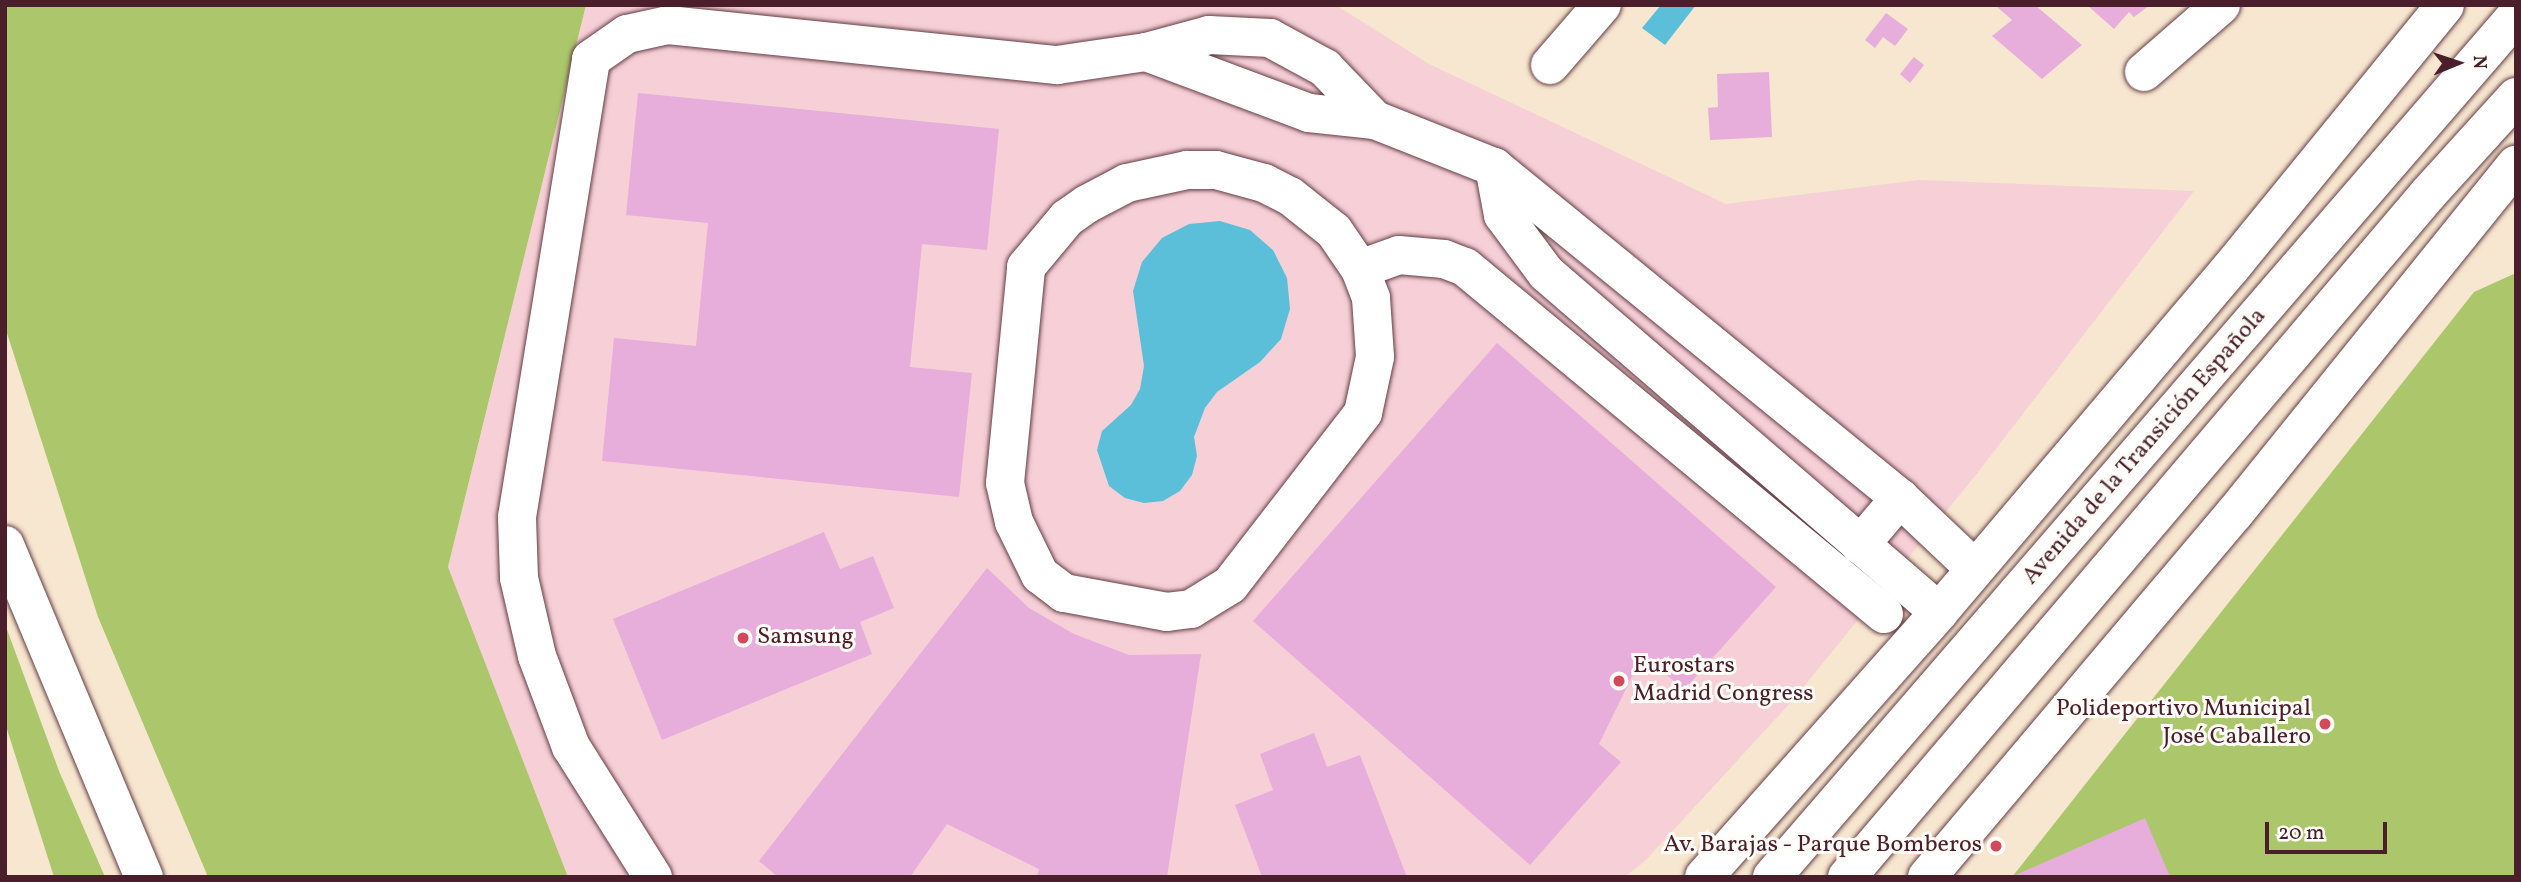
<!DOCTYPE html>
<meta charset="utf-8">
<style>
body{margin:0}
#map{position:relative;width:2521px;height:882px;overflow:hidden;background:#f7e6d0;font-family:Vollkorn,serif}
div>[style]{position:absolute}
.built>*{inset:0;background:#f6cfd7}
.green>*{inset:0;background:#acc66b}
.water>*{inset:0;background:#5bbfd9}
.building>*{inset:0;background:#e8aedb}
.roads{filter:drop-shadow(0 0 2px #643d44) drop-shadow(0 0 2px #643d44)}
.minor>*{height:38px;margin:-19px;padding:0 19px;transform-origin:19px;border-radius:19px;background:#fff}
.major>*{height:38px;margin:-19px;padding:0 19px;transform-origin:19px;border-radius:19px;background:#fff}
.highway>*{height:38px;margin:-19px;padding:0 19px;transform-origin:19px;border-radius:19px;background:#fff}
.dots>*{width:19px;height:19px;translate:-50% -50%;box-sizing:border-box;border:4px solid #fdfcf7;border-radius:50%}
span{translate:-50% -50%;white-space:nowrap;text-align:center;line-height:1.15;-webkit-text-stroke:6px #fdfcf7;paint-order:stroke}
.street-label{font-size:24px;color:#4a1f2b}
.poi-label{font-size:24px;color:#4a1f2b}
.left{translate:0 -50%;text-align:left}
.right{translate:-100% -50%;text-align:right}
.frame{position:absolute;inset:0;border:7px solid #4a1f2b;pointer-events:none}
.north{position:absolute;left:2423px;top:28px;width:70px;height:70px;-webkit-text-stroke:5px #fdfcf7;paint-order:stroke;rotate:88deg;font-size:19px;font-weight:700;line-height:28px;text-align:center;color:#4a1f2b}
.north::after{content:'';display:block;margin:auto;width:24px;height:32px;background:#4a1f2b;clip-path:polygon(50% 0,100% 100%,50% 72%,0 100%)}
.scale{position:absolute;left:2265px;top:822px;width:122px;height:32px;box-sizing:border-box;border:4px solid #4a1f2b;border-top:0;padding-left:9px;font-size:21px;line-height:24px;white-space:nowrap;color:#4a1f2b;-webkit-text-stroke:5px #fdfcf7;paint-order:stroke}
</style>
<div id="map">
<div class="built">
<i style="clip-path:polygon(586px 5px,1336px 5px,1429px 64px,1726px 204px,1919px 180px,2194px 191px,1979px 471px,1792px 701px,1644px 862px,1624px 877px,568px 877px,448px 568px)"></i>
</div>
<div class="green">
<i style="clip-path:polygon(5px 5px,586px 5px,448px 567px,568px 877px,208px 877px,98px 617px,5px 327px)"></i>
<i style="clip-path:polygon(2516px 273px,2516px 877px,2012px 877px,2474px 292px)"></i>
<i style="clip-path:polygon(5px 624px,59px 771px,105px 877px,54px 877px,5px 723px)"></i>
</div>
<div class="water">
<i style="clip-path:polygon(1661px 5px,1696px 5px,1665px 45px,1642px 28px)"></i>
<i style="clip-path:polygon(1220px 221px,1250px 230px,1273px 250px,1287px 278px,1290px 309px,1281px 339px,1260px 362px,1217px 392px,1205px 408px,1194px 437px,1197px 456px,1192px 475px,1180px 491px,1163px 501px,1144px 503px,1125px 498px,1109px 486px,1097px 450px,1102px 431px,1131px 405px,1140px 389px,1144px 366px,1133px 291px,1142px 262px,1162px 238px,1189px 224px)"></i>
</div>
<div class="building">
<i style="clip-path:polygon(1995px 5px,2035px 5px,2082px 45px,2042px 79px,1992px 36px,2012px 20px)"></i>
<i style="clip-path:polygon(2087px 5px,2150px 5px,2134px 17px,2129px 12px,2114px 29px)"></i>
<i style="clip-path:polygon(1886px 13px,1908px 29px,1895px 46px,1883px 37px,1875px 48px,1865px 40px)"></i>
<i style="clip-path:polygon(1914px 57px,1924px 65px,1910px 83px,1900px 74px)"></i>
<i style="clip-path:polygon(1769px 72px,1772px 137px,1710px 140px,1708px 108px,1718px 107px,1717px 74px)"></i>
<i style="clip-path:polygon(638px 93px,999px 129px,987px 250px,922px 244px,910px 367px,972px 373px,959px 497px,602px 461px,614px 338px,696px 346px,708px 223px,626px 215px)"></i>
<i style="clip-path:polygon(1497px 343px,1776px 587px,1684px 690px,1643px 654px,1599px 744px,1621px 762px,1530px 865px,1253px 621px)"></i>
<i style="clip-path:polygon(824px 532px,840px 569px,873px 556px,894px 608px,860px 622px,872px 654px,662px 740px,613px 619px)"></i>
<i style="clip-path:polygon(987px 568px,1029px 608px,1074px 634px,1129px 655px,1201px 654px,1167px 877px,1037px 877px,1039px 869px,947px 824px,910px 877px,778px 877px,759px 861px)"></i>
<i style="clip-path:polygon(1314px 733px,1327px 767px,1360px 755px,1407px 877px,1262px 877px,1235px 805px,1273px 790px,1260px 754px)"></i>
<i style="clip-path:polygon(2145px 818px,2170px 877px,2011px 877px)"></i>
</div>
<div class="roads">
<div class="minor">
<i style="left:1146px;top:52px;width:174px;rotate:20.5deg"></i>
<i style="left:1309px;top:113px;width:66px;rotate:6.1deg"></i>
<i style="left:1375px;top:120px;width:128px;rotate:21.6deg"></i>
<i style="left:1494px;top:167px;width:524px;rotate:39.19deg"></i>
<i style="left:1900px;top:498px;width:100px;rotate:43.4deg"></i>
<i style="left:1550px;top:65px;width:79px;rotate:-49.1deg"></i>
<i style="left:2144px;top:72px;width:102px;rotate:-41deg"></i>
<i style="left:1494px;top:167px;width:49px;rotate:79.4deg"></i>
<i style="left:1503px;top:215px;width:72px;rotate:53.4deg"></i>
<i style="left:1546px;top:273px;width:519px;rotate:40.78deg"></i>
<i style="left:1187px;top:170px;width:29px"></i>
<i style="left:1216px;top:170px;width:50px;rotate:15.2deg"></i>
<i style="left:1264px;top:183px;width:29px;rotate:27deg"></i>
<i style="left:1290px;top:196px;width:56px;rotate:38.5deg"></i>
<i style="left:1334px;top:231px;width:46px;rotate:55.6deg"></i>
<i style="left:1360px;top:269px;width:31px;rotate:69deg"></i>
<i style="left:1371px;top:298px;width:59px;rotate:86.1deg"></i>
<i style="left:1375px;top:357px;width:57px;rotate:102.1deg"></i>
<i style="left:1363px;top:413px;width:217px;rotate:127.7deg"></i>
<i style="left:1230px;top:585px;width:46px;rotate:148.4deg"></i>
<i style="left:1191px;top:609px;width:24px;rotate:173deg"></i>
<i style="left:1167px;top:612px;width:105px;rotate:-169.5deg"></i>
<i style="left:1064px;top:593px;width:30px;rotate:-143deg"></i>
<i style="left:1040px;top:575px;width:59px;rotate:-116.1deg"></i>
<i style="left:1014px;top:522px;width:40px;rotate:-103deg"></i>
<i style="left:1005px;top:483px;width:217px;rotate:-84.4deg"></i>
<i style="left:1026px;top:267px;width:64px;rotate:-50.1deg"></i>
<i style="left:1067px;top:218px;width:24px;rotate:-35deg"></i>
<i style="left:1087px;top:204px;width:45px;rotate:-27.7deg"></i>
<i style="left:1127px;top:183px;width:61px;rotate:-12.2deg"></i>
<i style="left:1360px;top:269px;width:41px;rotate:-19.7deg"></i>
<i style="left:1399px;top:255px;width:45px;rotate:5.1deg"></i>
<i style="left:1444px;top:259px;width:22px;rotate:21deg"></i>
<i style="left:1465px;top:267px;width:544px;rotate:39.63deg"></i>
<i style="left:1860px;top:545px;width:62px;rotate:-49.6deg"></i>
<i style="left:653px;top:877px;width:154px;rotate:-122.2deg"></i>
<i style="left:571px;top:747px;width:97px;rotate:-110.5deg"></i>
<i style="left:537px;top:656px;width:80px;rotate:-103deg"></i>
<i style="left:519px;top:578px;width:61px;rotate:-91.9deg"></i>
<i style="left:517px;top:517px;width:464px;rotate:-80.8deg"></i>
<i style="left:591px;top:59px;width:44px;rotate:-34.8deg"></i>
<i style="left:627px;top:34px;width:42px;rotate:-12.4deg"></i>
<i style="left:668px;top:25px;width:391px;rotate:5.9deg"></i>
<i style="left:1057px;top:65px;width:90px;rotate:-8.3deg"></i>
<i style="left:1146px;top:52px;width:65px;rotate:-15.1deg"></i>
<i style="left:1209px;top:35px;width:61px;rotate:2.8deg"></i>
<i style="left:1270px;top:38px;width:63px;rotate:28.6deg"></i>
<i style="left:1325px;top:68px;width:72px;rotate:46.1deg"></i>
<i style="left:1704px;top:877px;width:354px;rotate:-48.4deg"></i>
<i style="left:1939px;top:612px;width:450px;rotate:-49.7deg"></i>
<i style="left:2230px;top:269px;width:340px;rotate:-50.8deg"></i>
<i style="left:1927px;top:877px;width:475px;rotate:-49.8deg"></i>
<i style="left:2234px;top:514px;width:449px;rotate:-51.1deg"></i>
</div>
<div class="major">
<i style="left:1772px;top:877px;width:1138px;rotate:-49.17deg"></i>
<i style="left:1847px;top:877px;width:897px;rotate:-49.61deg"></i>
<i style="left:2428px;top:194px;width:131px;rotate:-47.8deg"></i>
</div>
<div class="highway">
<i style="left:5px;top:545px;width:360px;rotate:67.3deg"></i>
</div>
</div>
<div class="dots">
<i style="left:743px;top:638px;background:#d1495b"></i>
<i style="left:1619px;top:681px;background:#d1495b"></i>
<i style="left:2325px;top:724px;background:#d1495b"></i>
<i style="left:1996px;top:846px;background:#d1495b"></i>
</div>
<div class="street-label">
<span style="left:2145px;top:447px;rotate:-49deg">Avenida de la Transición Española</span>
</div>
<div class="poi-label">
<span class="left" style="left:757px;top:638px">Samsung</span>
<span class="left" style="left:1633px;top:681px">Eurostars<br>Madrid Congress</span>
<span class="right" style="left:2311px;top:724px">Polideportivo Municipal<br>José Caballero</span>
<span class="right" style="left:1982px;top:846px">Av. Barajas - Parque Bomberos</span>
</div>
<div class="frame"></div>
<div class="north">N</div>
<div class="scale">20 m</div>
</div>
